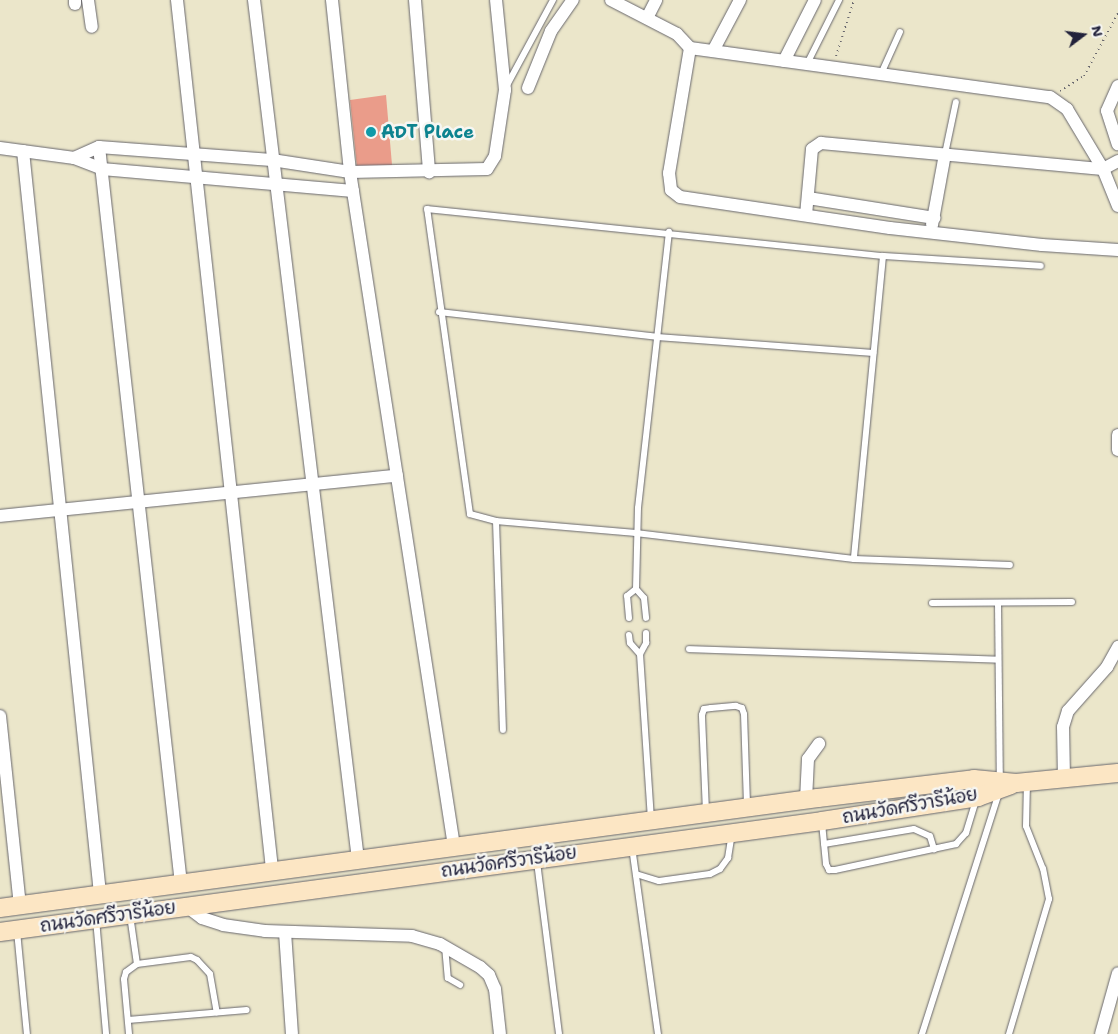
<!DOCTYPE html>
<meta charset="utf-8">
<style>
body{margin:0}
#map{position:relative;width:1118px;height:1034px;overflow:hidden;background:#ebe6ca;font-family:"Shantell Sans","Playpen Sans Thai",sans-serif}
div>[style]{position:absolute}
.building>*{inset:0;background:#ea9c8a}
.path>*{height:2px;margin-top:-1px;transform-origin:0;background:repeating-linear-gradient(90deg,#68676d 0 1px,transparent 0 5px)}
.roads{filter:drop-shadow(0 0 1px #68676d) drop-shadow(0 0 1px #68676d)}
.lane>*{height:6px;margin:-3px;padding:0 3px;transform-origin:3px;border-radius:3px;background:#fff}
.street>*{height:12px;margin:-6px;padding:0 6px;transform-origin:6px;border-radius:6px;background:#fff}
.secondary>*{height:18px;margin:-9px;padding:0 9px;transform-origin:9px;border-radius:9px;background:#fce6c4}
.dots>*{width:14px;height:14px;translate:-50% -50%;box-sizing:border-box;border:2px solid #f6f6f2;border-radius:50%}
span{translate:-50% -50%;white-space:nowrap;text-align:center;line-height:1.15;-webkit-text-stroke:5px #f6f6f2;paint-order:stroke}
.culture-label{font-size:18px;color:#0d838f;font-weight:700}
.left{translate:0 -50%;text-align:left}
.street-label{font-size:18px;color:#22223b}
.north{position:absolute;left:1058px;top:10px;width:50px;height:50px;-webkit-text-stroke:4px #f6f6f2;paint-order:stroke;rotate:75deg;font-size:14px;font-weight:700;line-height:20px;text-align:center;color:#22223b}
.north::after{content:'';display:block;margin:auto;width:18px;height:22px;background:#22223b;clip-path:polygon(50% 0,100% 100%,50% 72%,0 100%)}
</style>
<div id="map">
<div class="building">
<i style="clip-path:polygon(386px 95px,392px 165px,357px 168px,350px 100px)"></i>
</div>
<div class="path">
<i style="left:836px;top:56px;width:59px;rotate:-72.2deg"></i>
<i style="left:1060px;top:91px;width:28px;rotate:-32deg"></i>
<i style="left:1084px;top:76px;width:72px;rotate:-61.6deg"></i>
</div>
<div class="roads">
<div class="lane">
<i style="left:807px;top:64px;width:72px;rotate:-63.4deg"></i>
<i style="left:881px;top:74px;width:46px;rotate:-65.7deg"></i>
<i style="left:506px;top:87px;width:99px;rotate:-61.6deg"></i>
<i style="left:945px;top:154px;width:53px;rotate:-78.1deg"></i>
<i style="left:427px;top:209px;width:458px;rotate:5.9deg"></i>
<i style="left:883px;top:256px;width:304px;rotate:95.5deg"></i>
<i style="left:854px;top:559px;width:220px;rotate:-173.2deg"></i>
<i style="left:636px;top:533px;width:141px;rotate:-175.1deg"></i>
<i style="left:496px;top:521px;width:27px;rotate:-165deg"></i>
<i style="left:470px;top:514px;width:308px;rotate:-98deg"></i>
<i style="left:883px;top:256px;width:158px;rotate:3.6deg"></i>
<i style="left:439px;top:312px;width:219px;rotate:6.5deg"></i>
<i style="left:657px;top:337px;width:217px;rotate:4.2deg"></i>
<i style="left:496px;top:521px;width:209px;rotate:88.1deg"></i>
<i style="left:854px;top:559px;width:156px;rotate:2.2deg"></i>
<i style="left:636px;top:589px;width:81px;rotate:-88.6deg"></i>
<i style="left:638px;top:508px;width:278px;rotate:-83.6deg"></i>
<i style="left:932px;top:603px;width:140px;rotate:-0.4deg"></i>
<i style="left:998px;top:603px;width:177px;rotate:89.4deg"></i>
<i style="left:629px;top:618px;width:22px;rotate:-95deg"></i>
<i style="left:627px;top:596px;width:11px;rotate:-38deg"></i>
<i style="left:636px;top:589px;width:12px;rotate:48deg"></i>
<i style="left:644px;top:598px;width:20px;rotate:84deg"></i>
<i style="left:629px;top:635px;width:8px;rotate:83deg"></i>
<i style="left:630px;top:643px;width:15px;rotate:48deg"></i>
<i style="left:640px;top:654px;width:13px;rotate:-61deg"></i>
<i style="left:646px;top:643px;width:10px;rotate:-90deg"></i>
<i style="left:689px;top:649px;width:308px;rotate:2deg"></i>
<i style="left:640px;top:654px;width:166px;rotate:86.2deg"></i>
<i style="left:706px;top:812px;width:97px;rotate:-92.4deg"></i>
<i style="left:702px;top:715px;width:6px;rotate:-72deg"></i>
<i style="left:704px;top:709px;width:7px;rotate:-8deg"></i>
<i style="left:711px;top:708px;width:25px;rotate:-5deg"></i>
<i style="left:736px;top:706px;width:6px;rotate:18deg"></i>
<i style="left:742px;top:708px;width:6px;rotate:72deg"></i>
<i style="left:744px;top:714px;width:92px;rotate:88.1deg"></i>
<i style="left:822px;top:823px;width:41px;rotate:84.4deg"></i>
<i style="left:826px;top:864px;width:7px;rotate:63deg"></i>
<i style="left:829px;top:870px;width:6px"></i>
<i style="left:835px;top:870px;width:124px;rotate:-12.1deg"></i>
<i style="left:956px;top:844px;width:15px;rotate:-48deg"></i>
<i style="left:966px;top:833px;width:34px;rotate:-73deg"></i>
<i style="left:824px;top:844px;width:91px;rotate:-9.5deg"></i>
<i style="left:914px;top:829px;width:17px;rotate:24deg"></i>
<i style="left:930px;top:836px;width:14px;rotate:73deg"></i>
<i style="left:632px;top:847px;width:189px;rotate:82.1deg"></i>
<i style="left:537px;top:862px;width:173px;rotate:82.7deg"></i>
<i style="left:636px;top:874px;width:24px;rotate:17deg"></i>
<i style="left:659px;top:881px;width:51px;rotate:-7.8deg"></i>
<i style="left:710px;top:874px;width:11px;rotate:-27deg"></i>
<i style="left:720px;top:869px;width:14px;rotate:-54deg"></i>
<i style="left:728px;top:858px;width:24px;rotate:-81deg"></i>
<i style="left:130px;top:915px;width:49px;rotate:81.9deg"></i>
<i style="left:96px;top:919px;width:115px;rotate:85deg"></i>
<i style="left:17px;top:931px;width:103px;rotate:84.5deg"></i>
<i style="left:445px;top:946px;width:32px;rotate:85deg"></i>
<i style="left:448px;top:978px;width:14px;rotate:30deg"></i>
<i style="left:128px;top:1020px;width:119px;rotate:-4.8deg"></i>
<i style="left:129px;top:1034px;width:55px;rotate:-95.2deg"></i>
<i style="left:124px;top:979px;width:7px;rotate:-74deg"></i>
<i style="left:126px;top:972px;width:14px;rotate:-36deg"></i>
<i style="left:137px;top:964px;width:54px;rotate:-7.4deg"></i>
<i style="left:191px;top:957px;width:7px;rotate:27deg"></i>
<i style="left:197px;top:960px;width:19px;rotate:47deg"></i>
<i style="left:210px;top:974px;width:39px;rotate:80deg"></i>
<i style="left:922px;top:1034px;width:254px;rotate:-72.3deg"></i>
<i style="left:1009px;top:1034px;width:141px;rotate:-73.5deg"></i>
<i style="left:1049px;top:899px;width:31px;rotate:-101deg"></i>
<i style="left:1043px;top:869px;width:46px;rotate:-111.6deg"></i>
<i style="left:1026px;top:826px;width:44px;rotate:-88.7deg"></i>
</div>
<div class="street">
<i style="left:88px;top:0;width:27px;rotate:82deg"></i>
<i style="left:177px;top:0;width:874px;rotate:83.76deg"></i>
<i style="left:254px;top:0;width:865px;rotate:83.1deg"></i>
<i style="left:332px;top:0;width:173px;rotate:84deg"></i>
<i style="left:350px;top:172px;width:682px;rotate:81.23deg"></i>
<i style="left:415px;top:0;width:173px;rotate:85.3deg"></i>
<i style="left:611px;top:0;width:74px;rotate:27.3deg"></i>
<i style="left:677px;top:34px;width:19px;rotate:47deg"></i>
<i style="left:690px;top:48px;width:363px;rotate:7.8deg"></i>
<i style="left:1050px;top:97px;width:21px;rotate:35deg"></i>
<i style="left:1067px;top:109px;width:70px;rotate:59deg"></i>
<i style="left:1103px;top:169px;width:40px;rotate:68deg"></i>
<i style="left:75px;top:4px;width:4px;rotate:-90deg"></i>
<i style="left:647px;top:18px;width:20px;rotate:-63deg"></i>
<i style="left:690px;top:48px;width:127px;rotate:99.5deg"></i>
<i style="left:669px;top:173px;width:17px;rotate:83deg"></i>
<i style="left:671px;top:190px;width:11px;rotate:38deg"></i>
<i style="left:680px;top:197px;width:212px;rotate:8.4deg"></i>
<i style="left:890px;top:228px;width:153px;rotate:6.4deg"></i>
<i style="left:1042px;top:245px;width:76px;rotate:3.8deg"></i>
<i style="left:713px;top:51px;width:58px;rotate:-62.1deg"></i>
<i style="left:784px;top:61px;width:68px;rotate:-63.1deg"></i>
<i style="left:1118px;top:86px;width:27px;rotate:114deg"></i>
<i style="left:1107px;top:111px;width:35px;rotate:72deg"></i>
<i style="left:528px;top:88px;width:61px;rotate:-68deg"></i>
<i style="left:551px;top:31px;width:38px;rotate:-55deg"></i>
<i style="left:99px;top:147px;width:742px;rotate:83.65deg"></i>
<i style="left:0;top:148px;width:75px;rotate:7.7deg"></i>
<i style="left:74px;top:158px;width:30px;rotate:21deg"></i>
<i style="left:102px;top:169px;width:252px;rotate:5deg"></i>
<i style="left:23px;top:151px;width:747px;rotate:84.08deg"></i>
<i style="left:74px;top:158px;width:27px;rotate:-24deg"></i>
<i style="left:99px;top:147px;width:173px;rotate:4.3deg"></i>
<i style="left:272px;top:160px;width:79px;rotate:8.7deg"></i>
<i style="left:350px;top:172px;width:137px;rotate:-1.3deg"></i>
<i style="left:487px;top:169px;width:15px;rotate:-58deg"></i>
<i style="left:495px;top:156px;width:67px;rotate:-81.4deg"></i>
<i style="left:505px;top:90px;width:90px;rotate:-95.7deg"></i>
<i style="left:808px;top:198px;width:128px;rotate:9deg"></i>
<i style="left:806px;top:215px;width:66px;rotate:-84.8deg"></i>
<i style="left:812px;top:149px;width:11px;rotate:-34deg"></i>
<i style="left:821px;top:143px;width:283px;rotate:5.3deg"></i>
<i style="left:1103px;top:169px;width:17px;rotate:-28deg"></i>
<i style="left:932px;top:225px;width:72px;rotate:-79.6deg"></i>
<i style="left:1118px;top:435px;width:15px;rotate:90deg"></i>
<i style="left:0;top:516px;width:399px;rotate:-5.8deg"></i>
<i style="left:0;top:716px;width:190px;rotate:84deg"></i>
<i style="left:1064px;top:778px;width:51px;rotate:-91.1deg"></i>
<i style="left:1063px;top:727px;width:17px;rotate:-73deg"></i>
<i style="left:1068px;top:711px;width:59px;rotate:-48.4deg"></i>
<i style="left:1107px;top:667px;width:23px;rotate:-61deg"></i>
<i style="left:806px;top:800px;width:41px;rotate:-87.2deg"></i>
<i style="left:808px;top:759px;width:19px;rotate:-54deg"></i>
<i style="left:186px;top:906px;width:20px;rotate:37deg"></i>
<i style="left:202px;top:918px;width:22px;rotate:18deg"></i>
<i style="left:223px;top:925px;width:42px;rotate:8.1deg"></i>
<i style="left:265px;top:931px;width:147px;rotate:1.9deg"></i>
<i style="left:412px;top:936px;width:29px;rotate:16deg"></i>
<i style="left:440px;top:944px;width:46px;rotate:29.9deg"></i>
<i style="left:480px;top:967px;width:12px;rotate:42deg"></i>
<i style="left:489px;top:975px;width:15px;rotate:67deg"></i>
<i style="left:495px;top:989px;width:45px;rotate:83.7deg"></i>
<i style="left:285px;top:932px;width:102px;rotate:86.1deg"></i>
<i style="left:1101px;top:1034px;width:63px;rotate:-74.4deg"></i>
</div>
<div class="secondary">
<i style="left:0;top:908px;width:825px;rotate:-7.66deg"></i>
<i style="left:818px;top:798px;width:157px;rotate:-6.9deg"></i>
<i style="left:974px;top:779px;width:42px;rotate:5.4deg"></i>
<i style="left:1016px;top:783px;width:102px;rotate:-5.6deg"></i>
<i style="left:0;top:932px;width:829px;rotate:-7.69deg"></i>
<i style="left:822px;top:821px;width:158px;rotate:-8.7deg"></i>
<i style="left:978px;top:797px;width:35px;rotate:-20deg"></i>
</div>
</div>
<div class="dots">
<i style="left:371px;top:132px;background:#0f9aa8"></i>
</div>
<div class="culture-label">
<span class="left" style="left:381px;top:132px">ADT Place</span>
</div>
<div class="street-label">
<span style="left:910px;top:806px;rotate:-10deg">ถนนวัดศรีวารีน้อย</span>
<span style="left:509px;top:862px;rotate:-8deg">ถนนวัดศรีวารีน้อย</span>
<span style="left:108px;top:917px;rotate:-8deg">ถนนวัดศรีวารีน้อย</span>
</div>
<div class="north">N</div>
</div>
